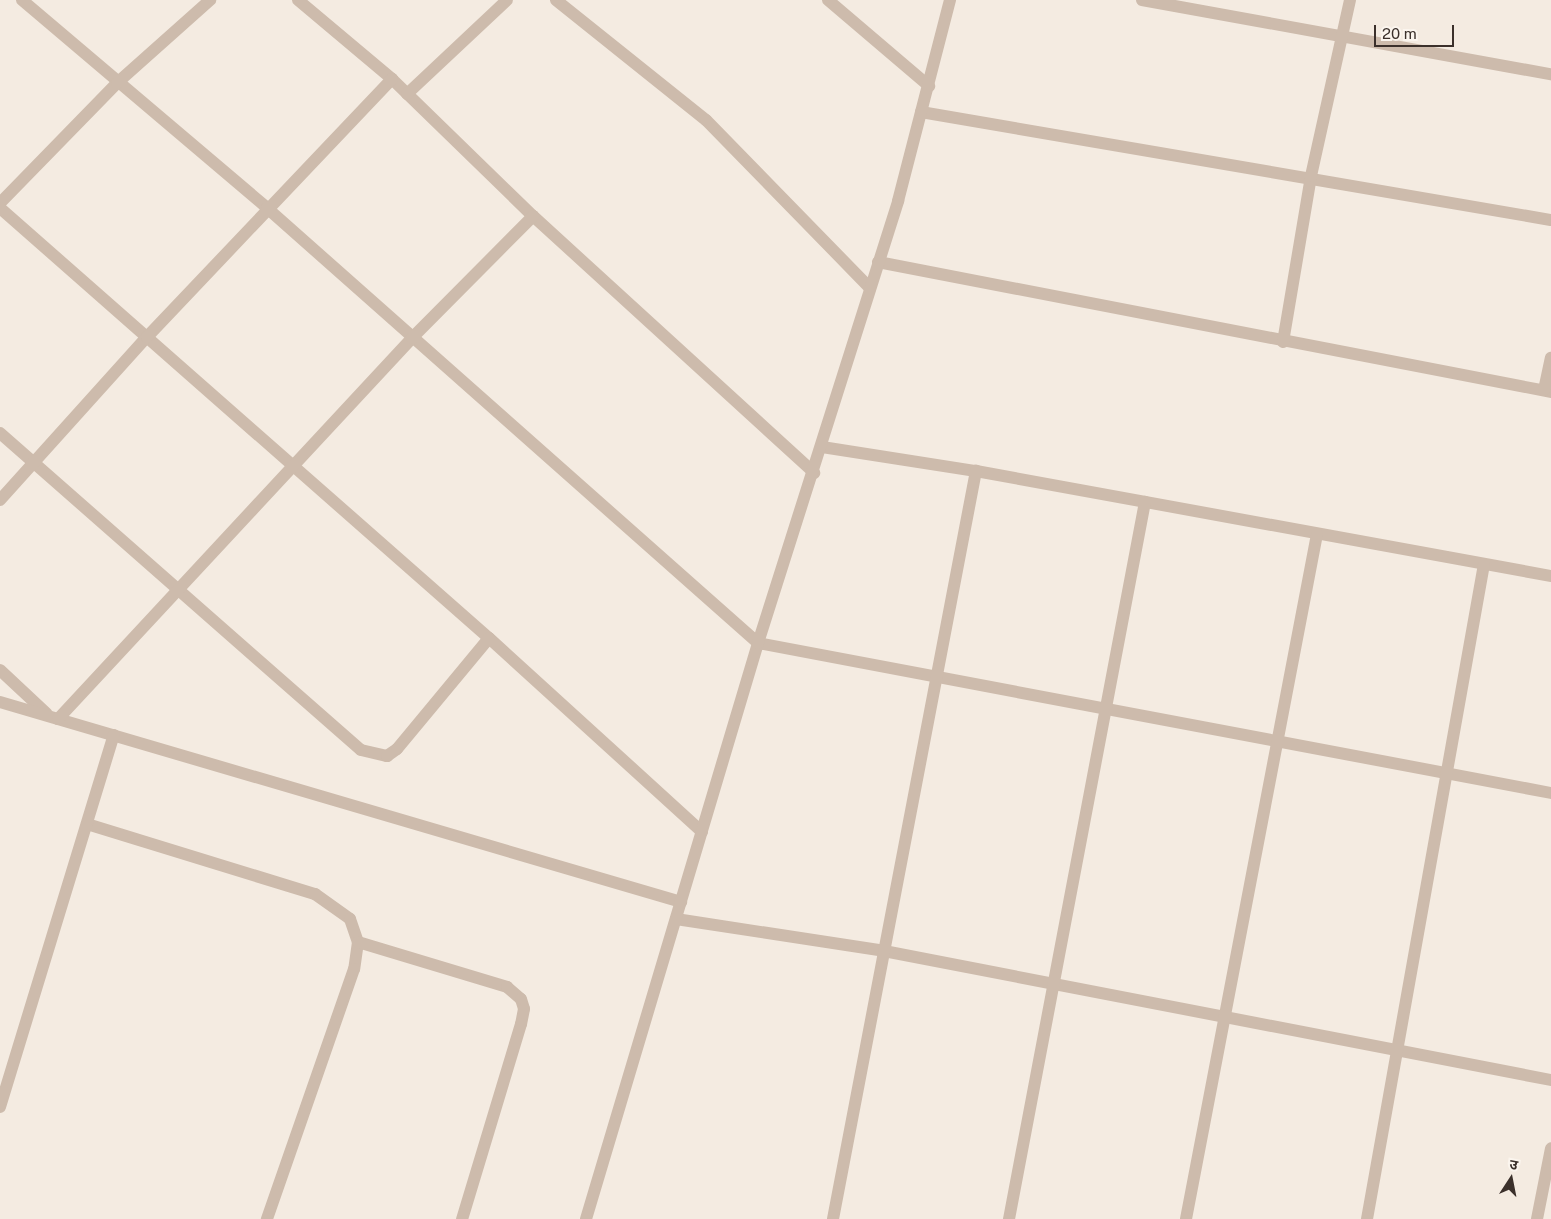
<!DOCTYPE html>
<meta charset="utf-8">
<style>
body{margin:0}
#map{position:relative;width:1551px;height:1219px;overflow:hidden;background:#f4ebe1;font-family:"Public Sans","Noto Sans Devanagari",sans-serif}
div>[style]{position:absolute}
.minor>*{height:12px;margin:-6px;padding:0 6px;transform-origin:6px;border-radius:6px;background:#cdbbac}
span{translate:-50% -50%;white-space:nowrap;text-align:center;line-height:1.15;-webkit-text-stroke:4px #fbf5ee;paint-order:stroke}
.north{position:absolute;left:1486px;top:1154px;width:50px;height:50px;-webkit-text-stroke:4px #fbf5ee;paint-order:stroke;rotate:11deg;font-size:14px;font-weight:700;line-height:20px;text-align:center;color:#3b302b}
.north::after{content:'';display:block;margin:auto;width:18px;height:22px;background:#3b302b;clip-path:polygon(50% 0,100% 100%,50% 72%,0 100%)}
.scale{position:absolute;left:1374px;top:25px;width:80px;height:22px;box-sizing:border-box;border:2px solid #3b302b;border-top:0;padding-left:6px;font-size:15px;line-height:18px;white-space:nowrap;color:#3b302b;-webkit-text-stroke:4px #fbf5ee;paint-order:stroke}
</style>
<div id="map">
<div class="minor">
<i style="left:22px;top:0;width:321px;rotate:40.3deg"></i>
<i style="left:267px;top:208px;width:656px;rotate:41.54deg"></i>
<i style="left:758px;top:643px;width:807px;rotate:10.71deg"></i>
<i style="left:298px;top:0;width:123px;rotate:40deg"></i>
<i style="left:392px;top:79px;width:197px;rotate:44.2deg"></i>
<i style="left:533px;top:216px;width:381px;rotate:42.4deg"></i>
<i style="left:556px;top:0;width:192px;rotate:38.7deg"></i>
<i style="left:706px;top:120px;width:235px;rotate:45.7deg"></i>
<i style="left:828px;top:0;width:133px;rotate:40.4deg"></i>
<i style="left:1142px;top:0;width:416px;rotate:10.3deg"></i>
<i style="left:407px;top:94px;width:137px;rotate:-43.2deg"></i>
<i style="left:921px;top:112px;width:639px;rotate:9.73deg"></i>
<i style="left:0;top:203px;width:168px;rotate:-45.7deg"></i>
<i style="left:117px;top:83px;width:125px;rotate:-41.7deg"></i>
<i style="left:0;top:208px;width:651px;rotate:41.33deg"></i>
<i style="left:489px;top:638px;width:288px;rotate:42.3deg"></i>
<i style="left:878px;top:262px;width:685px;rotate:10.93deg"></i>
<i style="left:1283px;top:342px;width:168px;rotate:-80.4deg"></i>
<i style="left:1311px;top:176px;width:180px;rotate:-77.5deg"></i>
<i style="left:1544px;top:390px;width:33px;rotate:-78deg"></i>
<i style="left:0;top:433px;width:480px;rotate:41.3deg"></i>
<i style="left:361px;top:750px;width:27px;rotate:13deg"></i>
<i style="left:387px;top:756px;width:12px;rotate:-35deg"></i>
<i style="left:397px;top:749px;width:144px;rotate:-50.3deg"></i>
<i style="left:822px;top:447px;width:156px;rotate:8.9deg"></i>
<i style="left:976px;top:471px;width:585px;rotate:10.35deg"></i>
<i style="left:0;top:500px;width:219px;rotate:-48deg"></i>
<i style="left:147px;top:337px;width:356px;rotate:-46.5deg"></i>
<i style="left:0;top:670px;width:64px;rotate:43.1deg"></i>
<i style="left:0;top:702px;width:710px;rotate:16.37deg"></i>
<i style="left:58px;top:719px;width:520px;rotate:-47.1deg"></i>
<i style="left:412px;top:338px;width:172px;rotate:-45.2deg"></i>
<i style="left:87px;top:824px;width:239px;rotate:17.1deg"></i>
<i style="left:315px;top:894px;width:43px;rotate:35.5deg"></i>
<i style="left:350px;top:919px;width:24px;rotate:71deg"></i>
<i style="left:358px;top:942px;width:27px;rotate:98deg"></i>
<i style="left:354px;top:969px;width:265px;rotate:109.2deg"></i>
<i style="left:676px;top:919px;width:210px;rotate:8.7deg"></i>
<i style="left:884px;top:951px;width:679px;rotate:10.95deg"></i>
<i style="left:358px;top:942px;width:156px;rotate:16.8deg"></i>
<i style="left:507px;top:987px;width:18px;rotate:41deg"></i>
<i style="left:521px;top:999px;width:10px;rotate:73deg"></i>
<i style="left:524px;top:1009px;width:15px;rotate:101deg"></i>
<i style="left:521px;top:1024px;width:204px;rotate:106.8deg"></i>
<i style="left:0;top:1107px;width:389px;rotate:-73deg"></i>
<i style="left:586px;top:1219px;width:601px;rotate:-73.37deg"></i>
<i style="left:758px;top:643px;width:464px;rotate:-72.4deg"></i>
<i style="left:898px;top:201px;width:208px;rotate:-75.5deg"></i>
<i style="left:833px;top:1219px;width:762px;rotate:-79.18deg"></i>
<i style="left:1009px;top:1219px;width:730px;rotate:-79.26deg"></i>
<i style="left:1186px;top:1219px;width:697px;rotate:-79.17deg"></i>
<i style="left:1367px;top:1219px;width:665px;rotate:-79.87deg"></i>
<i style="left:1537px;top:1219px;width:72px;rotate:-78.8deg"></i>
</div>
<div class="north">उ</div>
<div class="scale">20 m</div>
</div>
